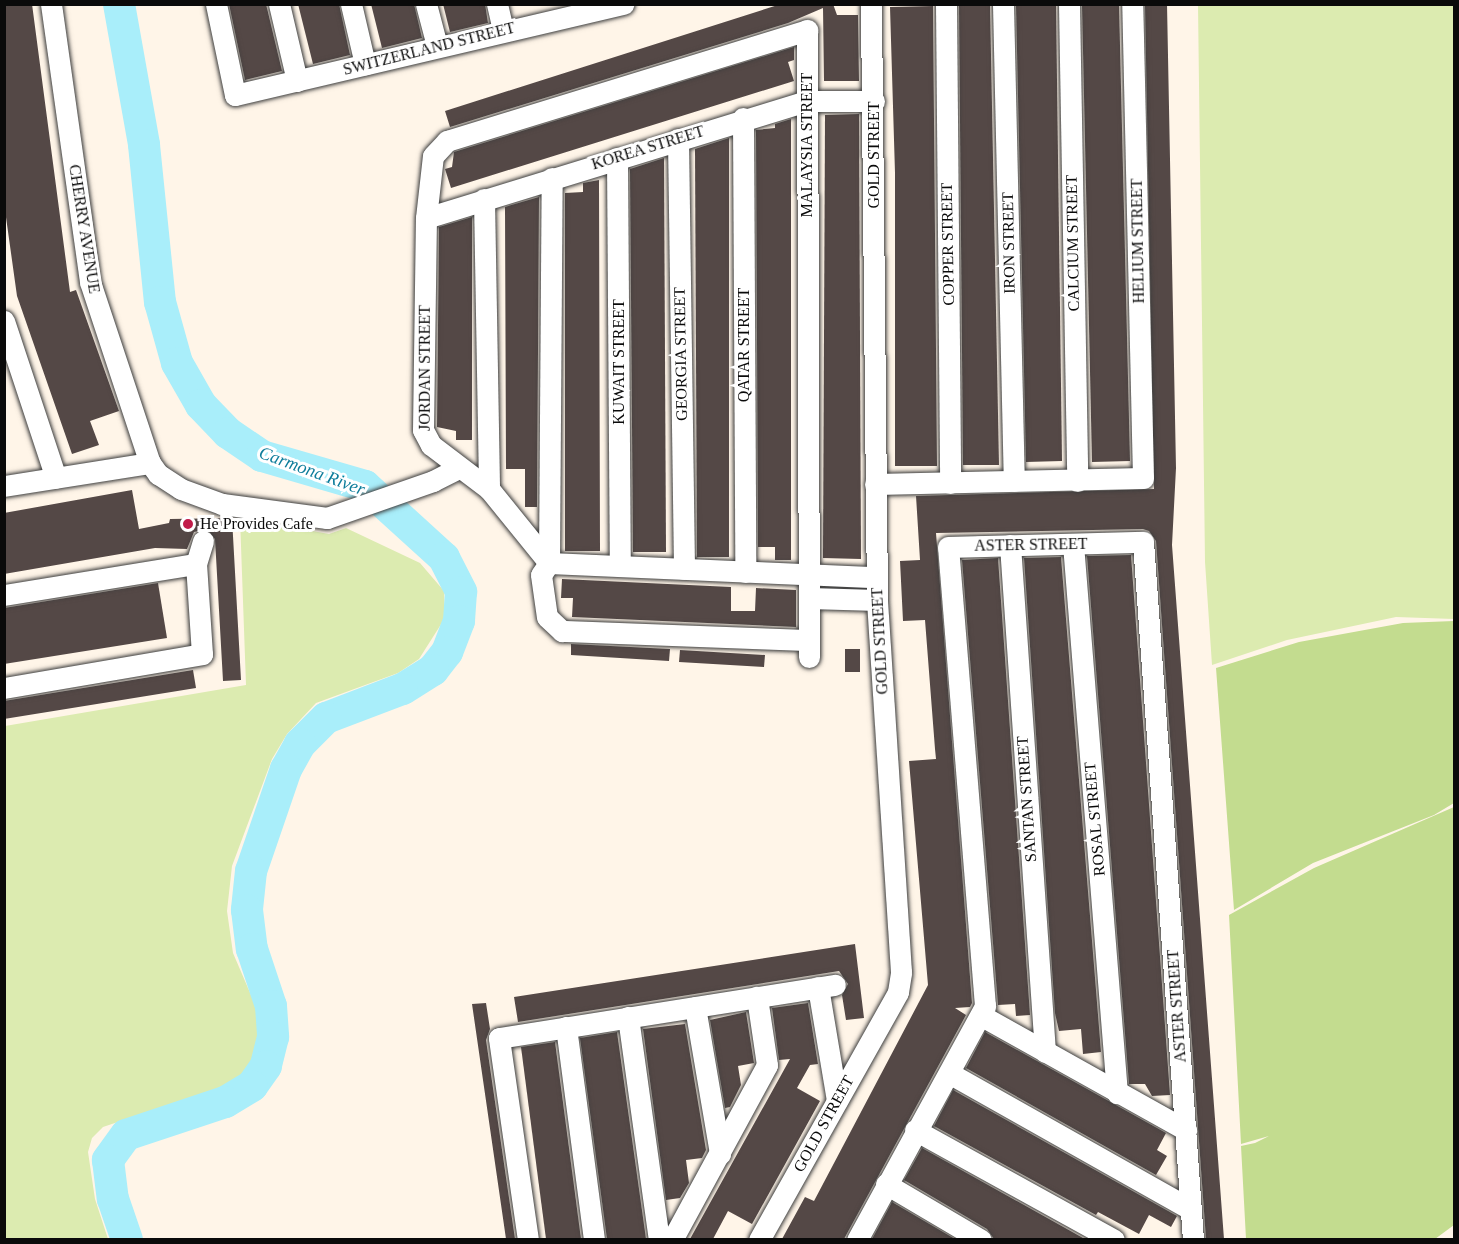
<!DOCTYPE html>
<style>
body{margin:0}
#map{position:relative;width:1459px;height:1244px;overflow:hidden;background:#fff5e8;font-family:Georgia,serif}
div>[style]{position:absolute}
.green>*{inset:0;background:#dcebb0}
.forest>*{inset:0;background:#c3dc8f}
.river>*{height:32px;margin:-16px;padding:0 16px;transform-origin:16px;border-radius:16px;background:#a9eefa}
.building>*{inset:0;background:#544846}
.roads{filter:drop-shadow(0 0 2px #3d3d3d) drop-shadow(0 0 2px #3d3d3d)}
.minor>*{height:21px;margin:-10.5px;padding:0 10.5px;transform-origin:10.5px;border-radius:10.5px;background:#fff}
.dots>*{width:16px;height:16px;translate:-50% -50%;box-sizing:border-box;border:3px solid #fff;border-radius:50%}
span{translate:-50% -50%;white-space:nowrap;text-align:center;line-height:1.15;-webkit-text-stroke:6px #fff;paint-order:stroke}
.street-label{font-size:16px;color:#0a0a0a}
.poi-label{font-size:16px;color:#0a0a0a}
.left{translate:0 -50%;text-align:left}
.water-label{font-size:18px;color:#0e7d9b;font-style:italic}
.frame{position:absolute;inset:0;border:6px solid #0a0a0a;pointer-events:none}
</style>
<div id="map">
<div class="green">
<i style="clip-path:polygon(1198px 5px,1454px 5px,1454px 619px,1396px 617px,1287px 640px,1212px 665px,1205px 562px)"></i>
<i style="clip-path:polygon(240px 518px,329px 534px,346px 528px,420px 563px,444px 591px,445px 618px,419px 659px,398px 673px,316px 703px,287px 734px,272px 759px,232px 866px,227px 911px,233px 953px,257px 1009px,260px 1034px,256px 1057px,244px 1075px,222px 1087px,103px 1127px,92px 1138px,88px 1152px,95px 1199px,108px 1239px,5px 1239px,5px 726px,246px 685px)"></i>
</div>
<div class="forest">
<i style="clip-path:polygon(1454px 621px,1454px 803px,1434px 815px,1313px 863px,1234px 910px,1216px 668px,1299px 642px,1403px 623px)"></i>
<i style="clip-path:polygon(1454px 807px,1454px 1225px,1435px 1239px,1246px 1239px,1241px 1146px,1255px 1143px,1269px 1136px,1241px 1144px,1229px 915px,1314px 868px)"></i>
</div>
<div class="river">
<i style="left:119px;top:4px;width:143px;rotate:79.9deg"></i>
<i style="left:144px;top:145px;width:158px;rotate:84.2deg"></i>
<i style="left:160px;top:302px;width:63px;rotate:74.4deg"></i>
<i style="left:177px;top:363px;width:48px;rotate:60.3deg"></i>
<i style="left:201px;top:405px;width:39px;rotate:46deg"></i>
<i style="left:228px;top:433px;width:41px;rotate:34.1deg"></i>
<i style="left:262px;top:456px;width:107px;rotate:16.2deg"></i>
<i style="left:365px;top:486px;width:107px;rotate:42.3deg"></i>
<i style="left:444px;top:558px;width:38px;rotate:63deg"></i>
<i style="left:461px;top:592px;width:29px;rotate:94deg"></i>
<i style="left:459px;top:621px;width:33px;rotate:111deg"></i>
<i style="left:447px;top:652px;width:23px;rotate:128deg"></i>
<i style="left:433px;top:670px;width:36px;rotate:148deg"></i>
<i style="left:402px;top:689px;width:81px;rotate:159.1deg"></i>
<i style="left:326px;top:718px;width:37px;rotate:135deg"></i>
<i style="left:300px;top:744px;width:29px;rotate:119deg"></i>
<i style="left:286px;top:769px;width:108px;rotate:108.9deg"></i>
<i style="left:251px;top:871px;width:39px;rotate:96deg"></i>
<i style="left:247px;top:910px;width:39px;rotate:83deg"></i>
<i style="left:252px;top:949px;width:60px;rotate:71.6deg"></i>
<i style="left:271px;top:1006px;width:31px;rotate:86deg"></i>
<i style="left:273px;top:1037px;width:30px;rotate:104deg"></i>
<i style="left:266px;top:1066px;width:24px;rotate:125deg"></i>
<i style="left:252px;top:1086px;width:31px;rotate:149deg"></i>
<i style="left:225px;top:1102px;width:104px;rotate:161.6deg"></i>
<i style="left:126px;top:1135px;width:31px;rotate:126deg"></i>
<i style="left:108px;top:1160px;width:39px;rotate:83deg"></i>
<i style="left:113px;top:1199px;width:43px;rotate:71.1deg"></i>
</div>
<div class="building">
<i style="clip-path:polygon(4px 4px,32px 4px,70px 292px,76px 290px,119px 411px,90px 421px,99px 445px,72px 454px,17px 296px,4px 203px)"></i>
<i style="clip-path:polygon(229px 4px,266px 4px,282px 71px,245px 80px)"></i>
<i style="clip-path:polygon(298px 4px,339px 4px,350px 55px,313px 64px)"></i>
<i style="clip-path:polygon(371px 4px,414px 4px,422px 38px,382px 48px)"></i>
<i style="clip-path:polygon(443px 4px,485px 4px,488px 23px,450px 32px)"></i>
<i style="clip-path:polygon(781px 4px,833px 4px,837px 15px,858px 15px,859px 81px,824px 81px,823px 8px,788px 23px,450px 127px,445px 111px)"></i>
<i style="clip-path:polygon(959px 4px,990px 4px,999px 465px,963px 465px)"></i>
<i style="clip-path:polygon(1016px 4px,1056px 4px,1062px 461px,1026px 462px)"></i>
<i style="clip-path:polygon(1082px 4px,1119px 4px,1130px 461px,1092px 462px)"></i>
<i style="clip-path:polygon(1145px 4px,1167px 4px,1176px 468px,1172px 545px,1224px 1239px,1206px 1239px,1156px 541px,1149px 531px,1143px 529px,936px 533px,972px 1003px,970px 1007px,955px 1008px,966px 1015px,844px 1239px,782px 1239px,805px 1197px,814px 1201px,928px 985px,909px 761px,936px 759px,935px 749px,925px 620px,903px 621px,900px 561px,920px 560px,916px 496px,1154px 489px)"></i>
<i style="clip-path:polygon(933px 6px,937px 466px,895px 466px,895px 173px,890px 7px)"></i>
<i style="clip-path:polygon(794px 47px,794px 60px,788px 62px,794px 81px,451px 188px,445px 169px,452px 167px,454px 152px)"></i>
<i style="clip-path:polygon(859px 114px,861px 559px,823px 558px,825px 115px)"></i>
<i style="clip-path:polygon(791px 119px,791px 560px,775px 560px,775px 547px,758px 547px,756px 130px,775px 128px,775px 124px)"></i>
<i style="clip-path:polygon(729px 138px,729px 557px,697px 557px,695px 149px)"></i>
<i style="clip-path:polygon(664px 158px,666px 552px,633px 552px,630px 169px)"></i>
<i style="clip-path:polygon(599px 180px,600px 551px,565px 551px,565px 193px,583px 192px,583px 183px)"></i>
<i style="clip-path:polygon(539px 197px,537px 507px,525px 507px,525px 469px,506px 469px,505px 207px)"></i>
<i style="clip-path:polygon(472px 217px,472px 440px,456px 440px,456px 431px,437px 427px,439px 227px)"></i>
<i style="clip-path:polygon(132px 490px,139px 529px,169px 523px,170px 519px,232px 518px,241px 680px,223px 681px,215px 539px,207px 529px,194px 532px,187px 549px,155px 548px,4px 574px,4px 513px)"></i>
<i style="clip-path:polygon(1131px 555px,1170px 1095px,1152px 1096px,1145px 1084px,1129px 1084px,1087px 556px)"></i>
<i style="clip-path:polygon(1061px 557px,1101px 1052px,1083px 1054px,1081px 1029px,1059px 1031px,1055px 1013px,1024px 558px)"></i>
<i style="clip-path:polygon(998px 558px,1030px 1015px,1016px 1016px,1015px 1004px,998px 1005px,962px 560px)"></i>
<i style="clip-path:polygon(562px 579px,731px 587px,731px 611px,755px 611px,756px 588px,796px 590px,796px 627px,572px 617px,573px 598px,561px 598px)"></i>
<i style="clip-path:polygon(158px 583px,167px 638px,4px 664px,4px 608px)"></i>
<i style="clip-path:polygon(571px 644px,670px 649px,669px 661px,571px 655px)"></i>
<i style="clip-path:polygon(845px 649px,860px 649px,860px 672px,845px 672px)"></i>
<i style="clip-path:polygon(680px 650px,765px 655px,764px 667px,679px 662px)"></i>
<i style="clip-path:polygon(193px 670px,196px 688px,4px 719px,4px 701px)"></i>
<i style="clip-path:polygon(855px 944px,864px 1018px,846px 1020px,842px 995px,848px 984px,839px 971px,518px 1022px,514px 997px)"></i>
<i style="clip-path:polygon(486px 1003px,490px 1029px,486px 1040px,515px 1239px,506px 1239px,472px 1004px)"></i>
<i style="clip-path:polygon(808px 1003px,818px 1064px,810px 1065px,797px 1088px,820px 1101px,752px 1224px,728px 1211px,713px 1239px,690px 1239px,790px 1059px,779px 1060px,772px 1008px)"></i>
<i style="clip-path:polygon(746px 1012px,754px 1063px,738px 1066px,741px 1085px,730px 1107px,725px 1108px,710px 1020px)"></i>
<i style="clip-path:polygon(685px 1024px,706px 1150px,702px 1158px,686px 1160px,689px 1183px,680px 1198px,666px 1200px,643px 1029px)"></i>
<i style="clip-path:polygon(617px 1032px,646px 1239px,607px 1239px,580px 1038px)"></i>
<i style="clip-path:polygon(985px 1032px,1166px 1133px,1157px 1150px,1167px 1156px,1156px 1175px,966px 1068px)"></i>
<i style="clip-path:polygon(555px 1042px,581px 1239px,546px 1239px,538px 1178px,521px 1047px)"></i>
<i style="clip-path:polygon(953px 1090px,1177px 1216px,1171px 1227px,1149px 1215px,1139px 1234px,1098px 1212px,1096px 1215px,934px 1126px)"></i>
<i style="clip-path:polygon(922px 1148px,1083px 1238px,1082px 1239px,994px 1239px,987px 1229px,904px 1180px)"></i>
<i style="clip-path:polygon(892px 1202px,955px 1239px,872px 1239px)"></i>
</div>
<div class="roads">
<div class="minor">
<i style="left:51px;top:4px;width:281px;rotate:82deg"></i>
<i style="left:90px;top:282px;width:191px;rotate:71.7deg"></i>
<i style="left:150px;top:463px;width:14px;rotate:54deg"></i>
<i style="left:158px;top:474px;width:27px;rotate:33deg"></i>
<i style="left:181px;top:489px;width:44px;rotate:20.1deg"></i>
<i style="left:222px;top:504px;width:106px;rotate:7.6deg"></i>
<i style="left:327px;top:518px;width:112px;rotate:-19.2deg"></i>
<i style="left:433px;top:481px;width:29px;rotate:-27deg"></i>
<i style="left:216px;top:4px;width:93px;rotate:78.2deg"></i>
<i style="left:235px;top:95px;width:399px;rotate:-13.2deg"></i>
<i style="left:279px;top:4px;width:79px;rotate:76.8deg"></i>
<i style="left:351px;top:4px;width:62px;rotate:76.9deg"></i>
<i style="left:426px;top:4px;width:43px;rotate:75.3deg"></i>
<i style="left:497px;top:4px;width:27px;rotate:77deg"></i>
<i style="left:946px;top:4px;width:479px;rotate:89.5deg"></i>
<i style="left:1003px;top:4px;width:477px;rotate:88.7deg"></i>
<i style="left:1069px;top:4px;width:477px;rotate:89deg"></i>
<i style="left:743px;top:118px;width:454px;rotate:89.7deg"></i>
<i style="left:678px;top:139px;width:430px;rotate:89.2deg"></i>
<i style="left:617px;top:158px;width:408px;rotate:89.6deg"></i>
<i style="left:484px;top:199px;width:290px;rotate:89deg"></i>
<i style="left:426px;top:218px;width:399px;rotate:-17.1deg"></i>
<i style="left:807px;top:101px;width:67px"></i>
<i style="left:4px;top:321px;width:165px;rotate:71.7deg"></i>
<i style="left:875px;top:484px;width:268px;rotate:-1.3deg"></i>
<i style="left:1143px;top:478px;width:474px;rotate:-91.3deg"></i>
<i style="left:4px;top:486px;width:148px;rotate:-9deg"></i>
<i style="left:1073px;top:544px;width:551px;rotate:85.42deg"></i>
<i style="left:1010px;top:545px;width:508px;rotate:86.05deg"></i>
<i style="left:549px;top:563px;width:95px;rotate:-129deg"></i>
<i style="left:489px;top:489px;width:73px;rotate:-142.8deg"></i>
<i style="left:431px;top:445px;width:17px;rotate:-118deg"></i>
<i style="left:423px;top:430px;width:212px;rotate:-89.2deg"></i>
<i style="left:426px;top:218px;width:62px;rotate:-83.6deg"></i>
<i style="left:433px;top:156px;width:21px;rotate:-47deg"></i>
<i style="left:447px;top:141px;width:377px;rotate:-17.1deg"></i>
<i style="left:807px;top:30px;width:627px;rotate:89.82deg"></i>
<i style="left:549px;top:563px;width:385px;rotate:-89.6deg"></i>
<i style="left:549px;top:563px;width:327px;rotate:2.5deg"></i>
<i style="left:549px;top:563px;width:14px;rotate:124deg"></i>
<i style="left:541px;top:575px;width:42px;rotate:81.9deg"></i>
<i style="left:547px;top:617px;width:21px;rotate:43deg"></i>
<i style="left:562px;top:631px;width:247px;rotate:2.1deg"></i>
<i style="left:4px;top:595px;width:194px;rotate:-9.2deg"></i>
<i style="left:809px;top:598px;width:68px;rotate:1.7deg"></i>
<i style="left:4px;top:688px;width:201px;rotate:-9.7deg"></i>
<i style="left:202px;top:654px;width:90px;rotate:-93.8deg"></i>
<i style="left:196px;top:564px;width:24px;rotate:-73deg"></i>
<i style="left:818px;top:987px;width:115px;rotate:80.5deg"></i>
<i style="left:695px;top:1007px;width:149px;rotate:80.3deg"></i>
<i style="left:982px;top:1016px;width:234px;rotate:29.2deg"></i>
<i style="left:628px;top:1017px;width:225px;rotate:82.1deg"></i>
<i style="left:566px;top:1027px;width:215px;rotate:82.5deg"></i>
<i style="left:949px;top:1073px;width:277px;rotate:29.4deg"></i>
<i style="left:915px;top:1130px;width:227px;rotate:28.9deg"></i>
<i style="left:886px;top:1184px;width:110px;rotate:30.5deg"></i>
<i style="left:528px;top:1240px;width:204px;rotate:-98.2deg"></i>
<i style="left:499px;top:1038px;width:340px;rotate:-9deg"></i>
<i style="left:672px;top:1240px;width:199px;rotate:-61.5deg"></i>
<i style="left:767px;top:1065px;width:69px;rotate:-98.4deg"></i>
<i style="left:759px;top:1240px;width:284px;rotate:-60.7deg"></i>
<i style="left:898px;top:992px;width:20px;rotate:-81deg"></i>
<i style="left:901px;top:972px;width:373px;rotate:-93.7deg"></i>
<i style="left:877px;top:600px;width:596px;rotate:-90.58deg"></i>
<i style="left:857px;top:1240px;width:267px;rotate:-61.3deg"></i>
<i style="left:985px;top:1006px;width:460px;rotate:-94.6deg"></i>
<i style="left:948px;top:547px;width:195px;rotate:-1.5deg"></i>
<i style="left:1143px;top:542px;width:700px;rotate:85.9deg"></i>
</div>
</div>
<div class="dots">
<i style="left:188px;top:524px;background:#c11c49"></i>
</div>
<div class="street-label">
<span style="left:429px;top:49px;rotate:-14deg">SWITZERLAND STREET</span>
<span style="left:807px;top:145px;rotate:-90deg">MALAYSIA STREET</span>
<span style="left:648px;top:148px;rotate:-17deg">KOREA STREET</span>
<span style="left:874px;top:155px;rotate:-90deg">GOLD STREET</span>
<span style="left:84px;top:229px;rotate:81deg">CHERRY AVENUE</span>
<span style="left:1138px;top:241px;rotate:-91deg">HELIUM STREET</span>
<span style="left:1009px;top:243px;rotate:-91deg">IRON STREET</span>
<span style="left:1073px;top:243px;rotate:-91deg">CALCIUM STREET</span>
<span style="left:948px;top:244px;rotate:-91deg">COPPER STREET</span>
<span style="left:744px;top:345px;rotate:-90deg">QATAR STREET</span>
<span style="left:681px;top:354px;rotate:-91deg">GEORGIA STREET</span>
<span style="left:619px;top:362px;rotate:-90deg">KUWAIT STREET</span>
<span style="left:425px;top:368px;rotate:-90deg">JORDAN STREET</span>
<span style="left:1031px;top:545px;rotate:-1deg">ASTER STREET</span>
<span style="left:880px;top:641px;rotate:-93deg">GOLD STREET</span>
<span style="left:1027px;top:799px;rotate:-94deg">SANTAN STREET</span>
<span style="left:1095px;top:819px;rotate:-95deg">ROSAL STREET</span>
<span style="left:1177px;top:1006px;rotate:-94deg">ASTER STREET</span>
<span style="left:824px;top:1124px;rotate:-61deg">GOLD STREET</span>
</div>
<div class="poi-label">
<span class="left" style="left:200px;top:524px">He Provides Cafe</span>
</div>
<div class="water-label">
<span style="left:312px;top:471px;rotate:20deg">Carmona River</span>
</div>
<div class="frame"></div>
</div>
